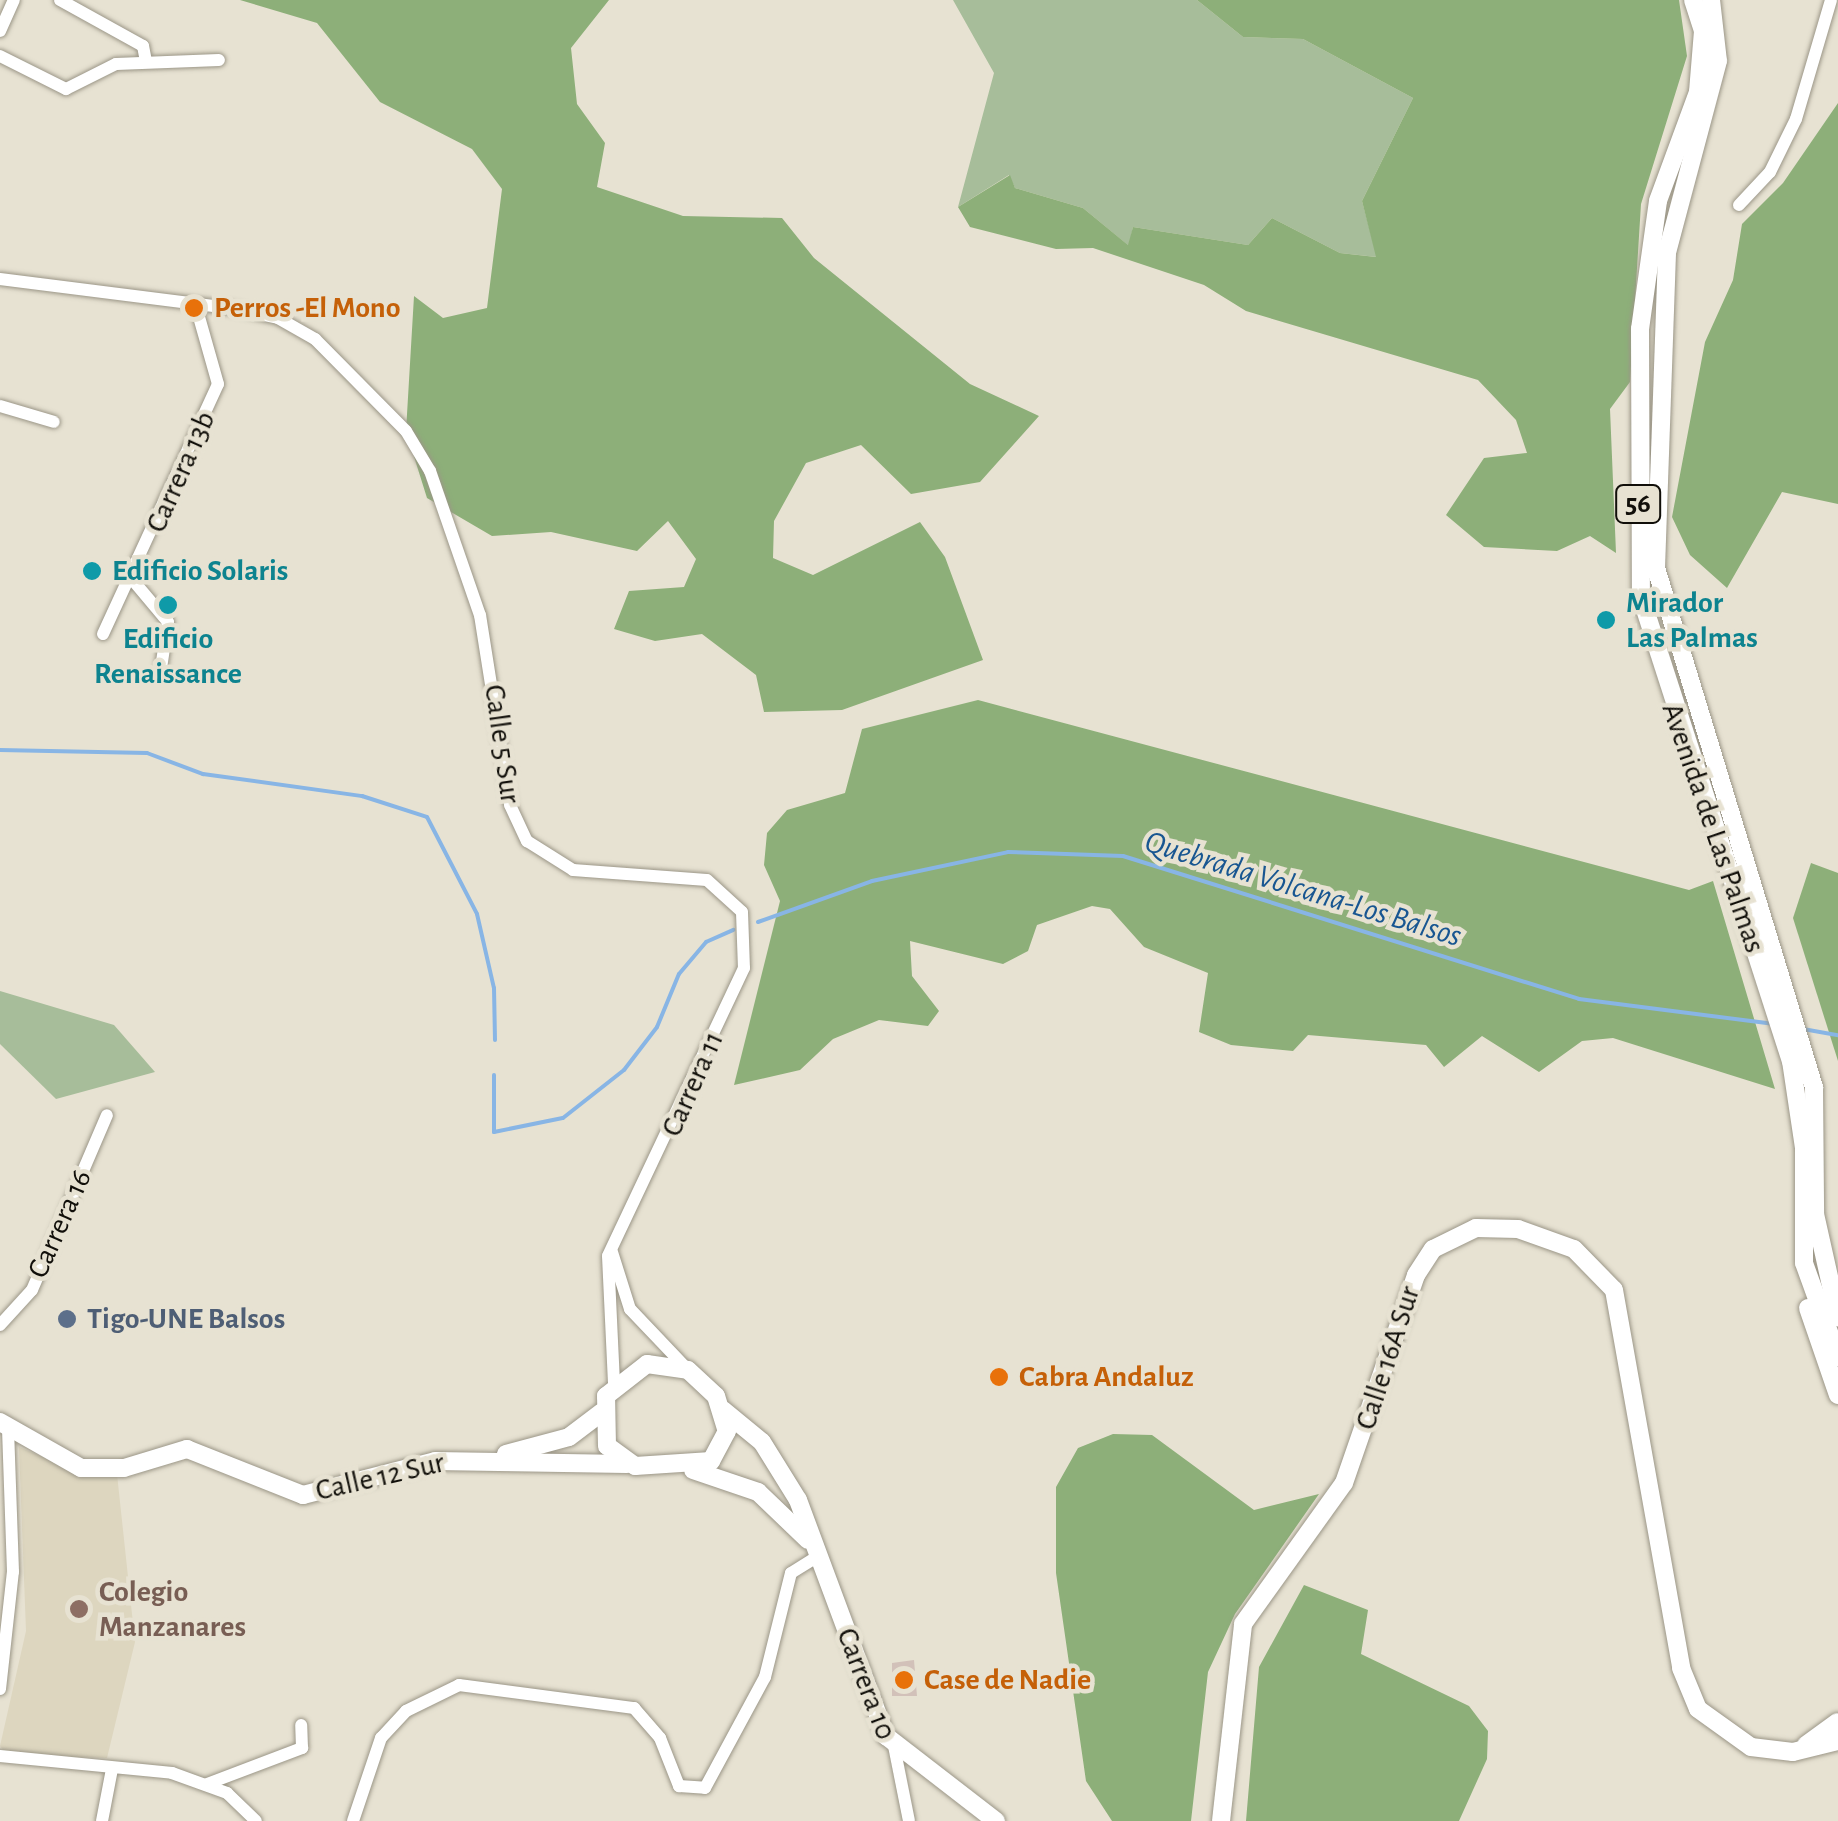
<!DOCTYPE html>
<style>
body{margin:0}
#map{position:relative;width:1838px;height:1821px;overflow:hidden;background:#e7e2d2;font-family:"Alegreya Sans",sans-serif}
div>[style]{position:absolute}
.built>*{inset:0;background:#ddd6bf}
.green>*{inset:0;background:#a7bd9a}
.forest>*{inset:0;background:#8daf79}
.stream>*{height:4px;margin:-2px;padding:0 2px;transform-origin:2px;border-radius:2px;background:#88b5e5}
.building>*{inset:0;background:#d2c1b9}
.roads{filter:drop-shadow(0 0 2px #9b9687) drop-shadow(0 0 2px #9b9687)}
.minor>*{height:12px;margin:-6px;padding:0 6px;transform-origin:6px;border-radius:6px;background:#fff}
.major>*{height:18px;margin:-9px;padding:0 9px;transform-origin:9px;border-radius:9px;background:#fff}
.dots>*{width:28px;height:28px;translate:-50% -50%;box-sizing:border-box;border:5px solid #e7e2d2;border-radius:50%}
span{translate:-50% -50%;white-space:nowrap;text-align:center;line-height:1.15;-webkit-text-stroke:9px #e7e2d2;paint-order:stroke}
.shield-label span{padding:2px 8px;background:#e7e2d2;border:2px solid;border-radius:8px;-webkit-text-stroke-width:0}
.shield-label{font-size:28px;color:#110f0a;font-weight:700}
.food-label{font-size:30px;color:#c56008;font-weight:700}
.left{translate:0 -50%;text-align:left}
.street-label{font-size:30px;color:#110f0a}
.culture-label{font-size:30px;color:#0d838f;font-weight:700}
.service-label{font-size:30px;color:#4e5e75;font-weight:700}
.education-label{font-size:30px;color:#785e54;font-weight:700}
.water-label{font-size:32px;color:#185691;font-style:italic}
</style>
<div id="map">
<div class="built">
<i style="clip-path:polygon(19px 1447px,83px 1474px,117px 1474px,135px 1642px,107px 1758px,7px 1755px,0 1746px,26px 1631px)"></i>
</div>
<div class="green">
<i style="clip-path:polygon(953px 0,1197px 0,1243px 37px,1303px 39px,1413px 98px,1362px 201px,1377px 257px,1340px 253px,1272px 218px,1248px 245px,1133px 227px,1129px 246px,1083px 208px,1015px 188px,1009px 175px,958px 207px,994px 73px)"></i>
<i style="clip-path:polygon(0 991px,114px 1025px,155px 1072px,56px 1099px,0 1044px)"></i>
</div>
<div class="forest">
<i style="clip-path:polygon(240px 0,609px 0,571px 48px,577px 104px,605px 143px,597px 187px,683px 216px,782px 218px,814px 258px,970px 384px,1039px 416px,980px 482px,911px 494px,861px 445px,806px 463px,774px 521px,773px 558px,813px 575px,920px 522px,945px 557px,983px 660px,842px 710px,764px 712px,756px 675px,702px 634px,655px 641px,614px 629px,629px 591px,684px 587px,696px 559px,668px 521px,637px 551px,551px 532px,492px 536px,427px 498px,406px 431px,414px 296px,443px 318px,487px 308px,502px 189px,472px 149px,380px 102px,317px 23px)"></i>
<i style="clip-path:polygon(1197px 0,1679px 0,1687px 56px,1641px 204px,1630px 382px,1610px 409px,1616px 553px,1590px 536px,1557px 551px,1484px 547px,1446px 515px,1484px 458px,1527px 453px,1516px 420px,1478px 380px,1246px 311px,1204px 285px,1093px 248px,1056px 249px,970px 227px,958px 207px,1010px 175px,1015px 188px,1083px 208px,1128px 245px,1133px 227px,1248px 245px,1272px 218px,1340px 253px,1376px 257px,1362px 201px,1413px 98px,1303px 39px,1243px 37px)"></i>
<i style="clip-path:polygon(1838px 103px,1838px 504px,1782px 492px,1727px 588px,1690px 555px,1672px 517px,1705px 342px,1733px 280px,1742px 224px,1783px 183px)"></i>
<i style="clip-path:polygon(978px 700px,1689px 890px,1713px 881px,1775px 1089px,1613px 1038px,1582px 1041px,1539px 1072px,1482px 1036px,1444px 1067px,1426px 1045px,1308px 1035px,1293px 1051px,1231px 1045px,1199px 1032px,1208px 973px,1144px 947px,1110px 909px,1092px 906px,1037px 925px,1028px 951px,1003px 964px,910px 941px,912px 976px,939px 1011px,928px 1026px,879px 1020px,833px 1039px,800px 1070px,734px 1085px,780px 901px,764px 865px,767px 833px,787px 810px,845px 793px,862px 729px)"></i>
<i style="clip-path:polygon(1811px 863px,1838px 873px,1838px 1061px,1793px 918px)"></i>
<i style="clip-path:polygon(1113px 1434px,1152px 1435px,1254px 1510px,1319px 1494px,1235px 1614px,1208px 1672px,1191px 1821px,1112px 1821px,1086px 1781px,1056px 1573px,1056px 1487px,1078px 1448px)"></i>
<i style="clip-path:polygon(1304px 1585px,1368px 1610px,1361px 1654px,1469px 1706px,1488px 1731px,1487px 1759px,1459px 1821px,1246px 1821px,1259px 1667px)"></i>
</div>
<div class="stream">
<i style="left:0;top:750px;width:147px;rotate:1.2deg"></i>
<i style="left:147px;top:753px;width:60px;rotate:20.6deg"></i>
<i style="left:203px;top:774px;width:161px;rotate:7.9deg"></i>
<i style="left:362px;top:796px;width:68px;rotate:17.9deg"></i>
<i style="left:427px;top:817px;width:109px;rotate:62.7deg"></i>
<i style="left:477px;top:914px;width:76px;rotate:77.1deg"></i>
<i style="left:494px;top:988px;width:52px;rotate:88.9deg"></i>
<i style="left:758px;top:922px;width:121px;rotate:-19.8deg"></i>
<i style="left:872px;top:881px;width:139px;rotate:-12deg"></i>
<i style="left:1008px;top:852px;width:115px;rotate:2deg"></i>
<i style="left:1123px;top:856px;width:478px;rotate:17.4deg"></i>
<i style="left:1579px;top:999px;width:197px;rotate:7.3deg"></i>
<i style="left:1803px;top:1029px;width:36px;rotate:10deg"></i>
<i style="left:494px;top:1075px;width:57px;rotate:90deg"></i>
<i style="left:494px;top:1132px;width:70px;rotate:-11.5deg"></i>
<i style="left:563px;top:1118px;width:78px;rotate:-38.2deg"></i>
<i style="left:624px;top:1070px;width:54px;rotate:-52.5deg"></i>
<i style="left:657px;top:1027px;width:57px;rotate:-67.5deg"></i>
<i style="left:679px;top:974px;width:42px;rotate:-49.8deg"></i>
<i style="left:706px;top:942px;width:30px;rotate:-24deg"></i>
</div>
<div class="building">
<i style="clip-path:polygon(914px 1660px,917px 1696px,892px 1696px,892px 1663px)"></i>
</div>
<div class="roads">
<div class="minor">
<i style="left:60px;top:0;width:95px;rotate:29deg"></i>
<i style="left:143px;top:46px;width:16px;rotate:79deg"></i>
<i style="left:0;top:31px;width:34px;rotate:-66deg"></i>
<i style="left:0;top:56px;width:74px;rotate:26.6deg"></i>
<i style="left:66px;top:89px;width:56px;rotate:-26.6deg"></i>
<i style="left:116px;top:64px;width:103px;rotate:-2.2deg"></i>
<i style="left:1739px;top:205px;width:45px;rotate:-46.8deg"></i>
<i style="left:1770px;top:172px;width:59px;rotate:-63.9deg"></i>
<i style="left:1796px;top:119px;width:124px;rotate:-73.6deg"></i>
<i style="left:0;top:279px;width:233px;rotate:7.2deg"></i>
<i style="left:231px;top:308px;width:48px;rotate:12deg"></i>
<i style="left:278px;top:318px;width:43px;rotate:29.6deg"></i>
<i style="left:315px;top:339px;width:129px;rotate:45.3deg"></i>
<i style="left:406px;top:431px;width:47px;rotate:59deg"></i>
<i style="left:430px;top:471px;width:152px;rotate:70.9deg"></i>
<i style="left:480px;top:615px;width:192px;rotate:81deg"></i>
<i style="left:510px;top:805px;width:40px;rotate:65deg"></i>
<i style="left:527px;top:841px;width:54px;rotate:32.2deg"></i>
<i style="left:573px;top:870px;width:134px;rotate:4.3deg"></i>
<i style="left:707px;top:880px;width:47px;rotate:42.4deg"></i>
<i style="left:742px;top:912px;width:56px;rotate:88deg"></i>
<i style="left:744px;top:968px;width:318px;rotate:115.3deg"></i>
<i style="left:608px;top:1256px;width:126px;rotate:87.3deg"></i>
<i style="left:0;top:406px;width:56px;rotate:16.5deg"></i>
<i style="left:131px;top:578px;width:57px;rotate:49.9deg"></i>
<i style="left:168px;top:622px;width:54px;rotate:98.6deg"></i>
<i style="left:103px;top:634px;width:275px;rotate:-65.3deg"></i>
<i style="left:218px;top:384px;width:81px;rotate:-105.8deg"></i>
<i style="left:612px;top:1252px;width:60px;rotate:72.5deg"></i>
<i style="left:630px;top:1309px;width:84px;rotate:46.4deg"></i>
<i style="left:0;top:1325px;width:47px;rotate:-47.6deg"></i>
<i style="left:32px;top:1290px;width:190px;rotate:-66.8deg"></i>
<i style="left:0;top:1689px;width:118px;rotate:-83.7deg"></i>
<i style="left:13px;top:1572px;width:142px;rotate:-92deg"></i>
<i style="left:894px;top:1746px;width:76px;rotate:78.7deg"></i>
<i style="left:0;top:1756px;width:173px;rotate:5.6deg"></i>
<i style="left:172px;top:1773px;width:59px;rotate:20deg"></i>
<i style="left:227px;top:1793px;width:40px;rotate:44deg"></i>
<i style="left:207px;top:1784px;width:102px;rotate:-20.8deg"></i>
<i style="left:302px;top:1748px;width:23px;rotate:-92deg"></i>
<i style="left:102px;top:1821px;width:53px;rotate:-79.1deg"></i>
<i style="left:353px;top:1821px;width:88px;rotate:-71.4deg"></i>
<i style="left:381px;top:1738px;width:37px;rotate:-47deg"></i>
<i style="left:406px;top:1711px;width:59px;rotate:-26.1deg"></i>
<i style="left:459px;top:1685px;width:177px;rotate:7.5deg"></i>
<i style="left:634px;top:1708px;width:40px;rotate:49deg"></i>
<i style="left:660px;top:1738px;width:52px;rotate:68.4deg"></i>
<i style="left:679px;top:1786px;width:26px;rotate:4deg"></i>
<i style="left:705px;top:1788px;width:126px;rotate:-61.6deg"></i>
<i style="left:765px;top:1677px;width:107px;rotate:-76deg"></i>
<i style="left:791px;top:1573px;width:32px;rotate:-32deg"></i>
</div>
<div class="major">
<i style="left:1693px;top:0;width:33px;rotate:72deg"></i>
<i style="left:1703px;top:31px;width:61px;rotate:94.7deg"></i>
<i style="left:1698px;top:92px;width:116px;rotate:110.2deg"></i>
<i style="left:1658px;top:201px;width:129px;rotate:98deg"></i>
<i style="left:1640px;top:329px;width:268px;rotate:89.8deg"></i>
<i style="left:1641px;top:597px;width:488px;rotate:72.1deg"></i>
<i style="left:1791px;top:1061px;width:88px;rotate:81.5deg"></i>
<i style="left:1804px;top:1148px;width:115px;rotate:90deg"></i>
<i style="left:1804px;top:1263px;width:100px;rotate:70.1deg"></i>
<i style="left:1711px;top:0;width:61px;rotate:83.5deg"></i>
<i style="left:1718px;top:61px;width:199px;rotate:104.9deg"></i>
<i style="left:1667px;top:253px;width:315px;rotate:92deg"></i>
<i style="left:1656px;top:568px;width:543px;rotate:73.07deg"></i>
<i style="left:1814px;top:1087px;width:127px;rotate:89.5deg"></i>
<i style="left:1815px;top:1214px;width:106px;rotate:77.4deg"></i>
<i style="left:1808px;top:1308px;width:92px;rotate:71deg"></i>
<i style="left:647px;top:1364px;width:41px;rotate:8.3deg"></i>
<i style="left:688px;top:1370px;width:38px;rotate:43deg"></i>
<i style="left:716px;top:1396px;width:37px;rotate:73deg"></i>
<i style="left:727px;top:1431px;width:34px;rotate:118deg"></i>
<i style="left:711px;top:1461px;width:76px;rotate:176.2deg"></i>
<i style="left:635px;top:1466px;width:34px;rotate:-144deg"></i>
<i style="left:607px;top:1446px;width:50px;rotate:-91.1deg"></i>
<i style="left:606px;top:1396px;width:52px;rotate:-38deg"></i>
<i style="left:723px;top:1410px;width:50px;rotate:39.4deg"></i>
<i style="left:762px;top:1442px;width:68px;rotate:58.2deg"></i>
<i style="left:798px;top:1500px;width:252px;rotate:69.6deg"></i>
<i style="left:886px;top:1736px;width:139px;rotate:37.7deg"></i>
<i style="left:0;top:1422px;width:93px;rotate:29.6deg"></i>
<i style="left:81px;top:1468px;width:43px"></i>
<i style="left:124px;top:1468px;width:66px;rotate:-16.8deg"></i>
<i style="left:187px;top:1449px;width:125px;rotate:21.6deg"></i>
<i style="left:303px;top:1495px;width:136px;rotate:-14.4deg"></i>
<i style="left:435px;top:1461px;width:192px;rotate:0.9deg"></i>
<i style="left:506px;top:1454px;width:65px;rotate:-15.1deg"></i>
<i style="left:569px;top:1437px;width:41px;rotate:-37.1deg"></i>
<i style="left:693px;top:1470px;width:69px;rotate:18.7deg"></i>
<i style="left:758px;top:1492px;width:69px;rotate:43.8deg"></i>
<i style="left:1806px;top:1745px;width:39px;rotate:-36deg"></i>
<i style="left:1221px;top:1821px;width:198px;rotate:-83.6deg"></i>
<i style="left:1243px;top:1624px;width:173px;rotate:-54.4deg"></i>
<i style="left:1344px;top:1483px;width:220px;rotate:-70.9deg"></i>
<i style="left:1416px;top:1275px;width:31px;rotate:-57deg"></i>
<i style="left:1433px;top:1249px;width:48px;rotate:-26deg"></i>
<i style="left:1476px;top:1228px;width:42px;rotate:1.4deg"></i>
<i style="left:1518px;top:1229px;width:59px;rotate:19.7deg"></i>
<i style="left:1574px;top:1249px;width:57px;rotate:45.7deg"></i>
<i style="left:1614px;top:1290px;width:384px;rotate:79.9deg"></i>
<i style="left:1681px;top:1668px;width:44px;rotate:67.5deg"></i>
<i style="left:1698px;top:1709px;width:65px;rotate:35.6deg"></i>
<i style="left:1751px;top:1747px;width:42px;rotate:6.8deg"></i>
<i style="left:1793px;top:1752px;width:46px;rotate:-13.7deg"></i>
</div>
</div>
<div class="dots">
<i style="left:194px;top:308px;background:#e8710a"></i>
<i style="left:92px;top:571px;background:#0f9aa8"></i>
<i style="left:168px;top:605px;background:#0f9aa8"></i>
<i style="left:1606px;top:620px;background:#0f9aa8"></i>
<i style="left:67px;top:1319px;background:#5c6f8a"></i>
<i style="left:999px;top:1377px;background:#e8710a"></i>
<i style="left:79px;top:1609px;background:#8d6e63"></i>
<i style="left:904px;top:1680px;background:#e8710a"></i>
</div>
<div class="shield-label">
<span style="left:1638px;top:504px">56</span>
</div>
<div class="food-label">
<span class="left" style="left:214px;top:308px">Perros -El Mono</span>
<span class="left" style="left:1019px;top:1377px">Cabra Andaluz</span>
<span class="left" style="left:924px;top:1680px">Case de Nadie</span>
</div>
<div class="street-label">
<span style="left:181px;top:472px;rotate:-66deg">Carrera 13b</span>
<span style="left:502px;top:744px;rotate:82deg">Calle 5 Sur</span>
<span style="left:1713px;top:828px;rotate:71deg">Avenida de Las Palmas</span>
<span style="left:693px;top:1084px;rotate:-66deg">Carrera 11</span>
<span style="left:60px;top:1224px;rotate:-66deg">Carrera 16</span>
<span style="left:1388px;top:1358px;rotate:-72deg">Calle 16A Sur</span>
<span style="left:380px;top:1477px;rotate:-13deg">Calle 12 Sur</span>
<span style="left:866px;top:1684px;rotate:69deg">Carrera 10</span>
</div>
<div class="culture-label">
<span class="left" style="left:112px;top:571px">Edificio Solaris</span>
<span class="left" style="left:1626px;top:620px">Mirador<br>Las Palmas</span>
<span style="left:168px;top:656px">Edificio<br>Renaissance</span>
</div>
<div class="service-label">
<span class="left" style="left:87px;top:1319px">Tigo-UNE Balsos</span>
</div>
<div class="education-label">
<span class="left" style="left:99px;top:1609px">Colegio<br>Manzanares</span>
</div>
<div class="water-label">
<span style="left:1303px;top:889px;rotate:17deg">Quebrada Volcana-Los Balsos</span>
</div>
</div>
